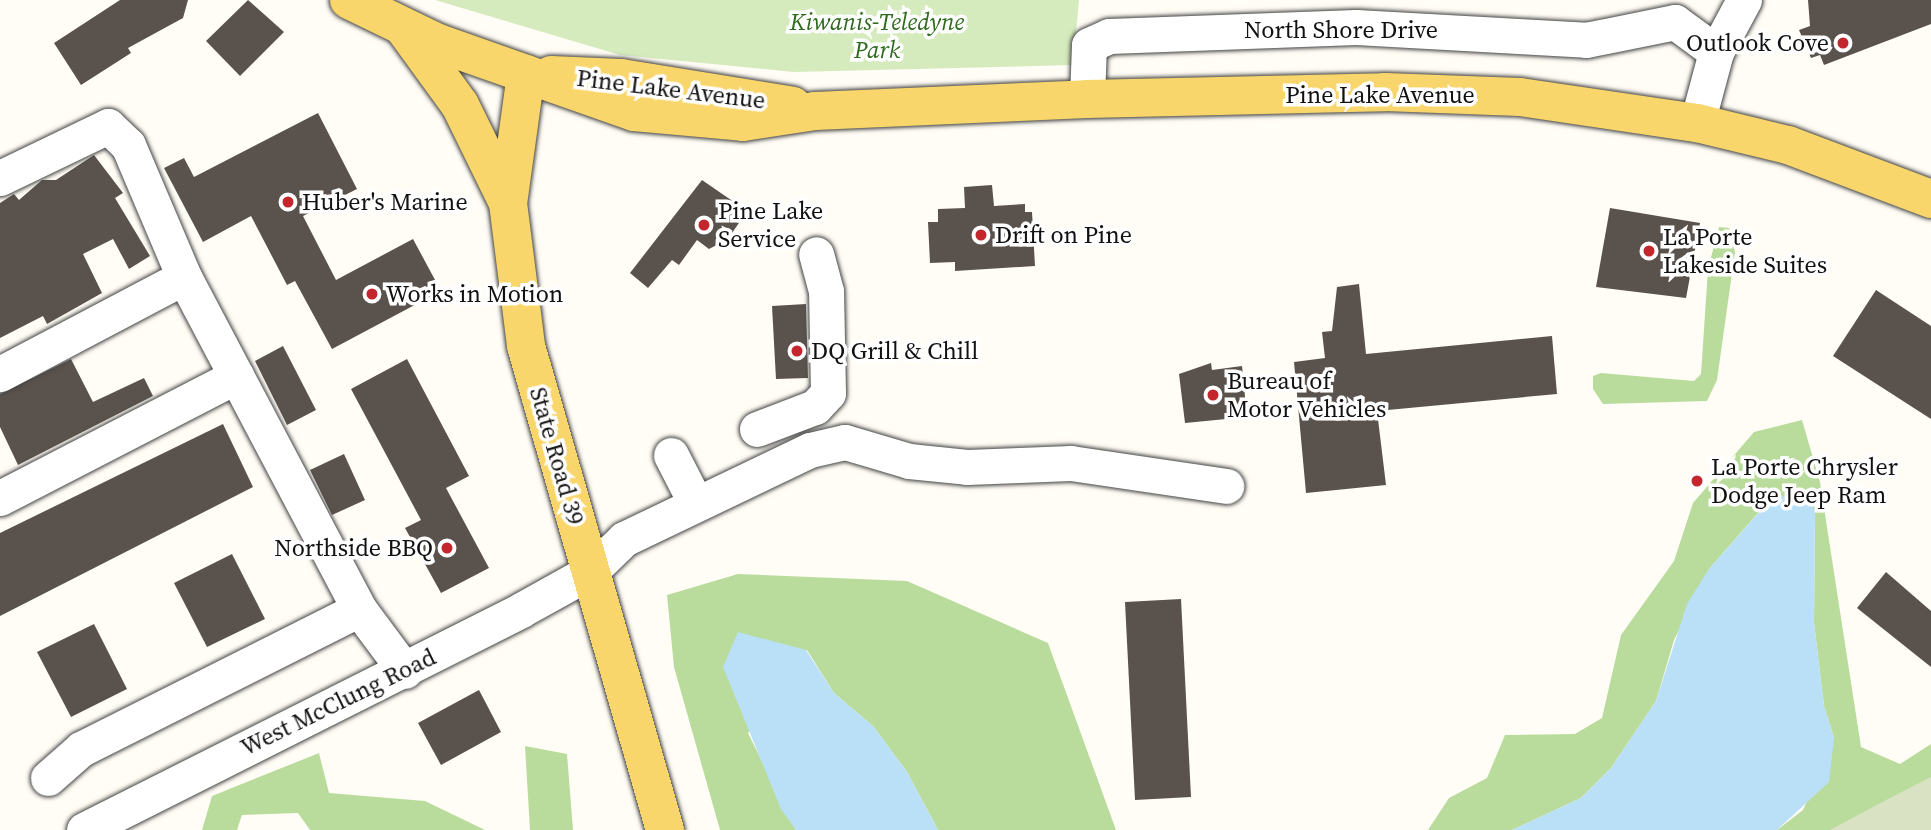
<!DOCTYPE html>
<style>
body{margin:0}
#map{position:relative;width:1931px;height:830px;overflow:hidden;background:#fffdf5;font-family:"Source Serif 4",serif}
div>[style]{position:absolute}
.green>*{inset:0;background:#d5ebbd}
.forest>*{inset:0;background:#b9dc9c}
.cemetery>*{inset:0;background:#d9e3c4}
.water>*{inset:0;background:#b9e0f7}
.building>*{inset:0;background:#5a524d}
.roads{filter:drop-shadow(0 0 2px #444) drop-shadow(0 0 2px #444)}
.minor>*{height:35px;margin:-17.5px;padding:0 17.5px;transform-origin:17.5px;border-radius:17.5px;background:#fff}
.major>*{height:38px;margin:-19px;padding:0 19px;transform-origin:19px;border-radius:19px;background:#f9d66b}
.dots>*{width:19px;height:19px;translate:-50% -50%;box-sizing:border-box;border:4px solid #fff;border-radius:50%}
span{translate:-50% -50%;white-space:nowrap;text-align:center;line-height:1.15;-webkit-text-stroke:7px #fff;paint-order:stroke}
.park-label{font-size:24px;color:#2f6b1f;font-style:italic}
.street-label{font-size:24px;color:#111}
.poi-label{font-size:24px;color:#111}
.right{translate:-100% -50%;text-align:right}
.left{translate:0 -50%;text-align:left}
</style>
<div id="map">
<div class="green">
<i style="clip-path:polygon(435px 0,1079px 0,1073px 65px,794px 72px,620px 55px)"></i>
</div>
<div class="forest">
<i style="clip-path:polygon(1719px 227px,1729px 228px,1735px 252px,1717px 380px,1707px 401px,1603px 404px,1593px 389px,1593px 376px,1601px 373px,1694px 381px,1701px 374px,1708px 269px)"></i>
<i style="clip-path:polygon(1802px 420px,1820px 482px,1861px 747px,1900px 764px,1931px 744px,1931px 797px,1878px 830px,1777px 830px,1803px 810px,1834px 738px,1824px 706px,1814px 623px,1815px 512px,1759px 512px,1709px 569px,1674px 640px,1656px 701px,1611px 768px,1581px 798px,1512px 830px,1428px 830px,1449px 798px,1487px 778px,1505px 735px,1575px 734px,1602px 718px,1621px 635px,1674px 561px,1693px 503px,1754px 432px)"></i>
<i style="clip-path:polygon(738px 574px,907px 581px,1048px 643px,1116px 830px,938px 830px,907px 772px,873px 726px,834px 693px,807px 650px,748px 733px,796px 830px,720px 830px,674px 667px,667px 595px)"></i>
<i style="clip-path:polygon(525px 746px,567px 754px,573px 830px,530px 830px)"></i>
<i style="clip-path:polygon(319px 753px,329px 793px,425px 801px,485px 830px,310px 830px,298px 813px,242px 815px,237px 830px,202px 830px,212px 796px)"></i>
</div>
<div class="cemetery">
<i style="clip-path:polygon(1931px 777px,1931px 830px,1830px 830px,1890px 798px)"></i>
</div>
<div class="water">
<i style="clip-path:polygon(1804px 490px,1815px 512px,1814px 623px,1824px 706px,1834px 738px,1829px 782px,1777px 830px,1512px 830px,1581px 798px,1611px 768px,1656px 701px,1687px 604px,1709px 569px,1770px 500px)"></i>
<i style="clip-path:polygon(738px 632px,806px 650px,834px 693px,873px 726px,907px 772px,938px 830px,796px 830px,781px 809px,723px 667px)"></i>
</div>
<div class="building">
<i style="clip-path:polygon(120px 0,188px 0,183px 18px,128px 48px,131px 53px,81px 85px,54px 43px)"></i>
<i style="clip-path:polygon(248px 0,284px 32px,240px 76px,206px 41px)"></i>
<i style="clip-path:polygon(1808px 0,1931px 0,1931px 24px,1824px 65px,1820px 55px,1811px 58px,1799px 30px,1810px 26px)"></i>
<i style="clip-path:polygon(318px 113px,357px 189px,303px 216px,336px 280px,413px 239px,441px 291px,332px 349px,295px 281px,287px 285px,251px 216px,203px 242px,164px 168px,184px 158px,194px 177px)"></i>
<i style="clip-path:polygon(94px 155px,123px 193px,115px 198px,150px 256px,129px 269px,113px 239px,83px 254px,102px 293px,47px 324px,43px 316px,0 338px,0 203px,14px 194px,19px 200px,42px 180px,56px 180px)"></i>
<i style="clip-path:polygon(702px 180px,747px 211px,728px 239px,709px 249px,697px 240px,679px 265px,672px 260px,648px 288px,630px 273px)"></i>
<i style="clip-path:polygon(992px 185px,994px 206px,1025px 204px,1025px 212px,1032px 212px,1035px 266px,955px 271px,955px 262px,930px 263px,928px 222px,938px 222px,938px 209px,965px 208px,964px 187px)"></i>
<i style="clip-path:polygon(1610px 208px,1700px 223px,1686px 298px,1596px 287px)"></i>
<i style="clip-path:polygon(1359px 284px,1366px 354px,1552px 336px,1557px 394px,1377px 411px,1386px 485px,1306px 493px,1294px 362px,1325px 358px,1322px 332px,1332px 331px,1337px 287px)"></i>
<i style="clip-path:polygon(1876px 290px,1931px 326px,1931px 419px,1833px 356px)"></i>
<i style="clip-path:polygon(806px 304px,808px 378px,776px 379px,772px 306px)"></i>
<i style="clip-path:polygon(283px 346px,316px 410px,287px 425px,255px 361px)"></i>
<i style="clip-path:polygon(71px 359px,93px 402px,144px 378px,153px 396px,18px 465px,0 427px,0 394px)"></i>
<i style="clip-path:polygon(407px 359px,469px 476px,446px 488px,489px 568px,441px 593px,405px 528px,421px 520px,351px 389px)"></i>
<i style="clip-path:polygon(1211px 363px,1212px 370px,1242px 366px,1247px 417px,1185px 423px,1179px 374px)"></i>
<i style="clip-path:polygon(223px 424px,253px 487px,0 616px,0 533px)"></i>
<i style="clip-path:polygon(344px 454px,365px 500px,332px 515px,310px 470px)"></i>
<i style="clip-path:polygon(232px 554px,265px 619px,207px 647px,174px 583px)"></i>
<i style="clip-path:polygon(1886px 572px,1931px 611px,1931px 667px,1857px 608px)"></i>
<i style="clip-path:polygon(1181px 599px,1191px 797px,1135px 800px,1125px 602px)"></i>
<i style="clip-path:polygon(94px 624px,127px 689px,71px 717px,37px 652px)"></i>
<i style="clip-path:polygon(479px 690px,501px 732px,441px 765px,418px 723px)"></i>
</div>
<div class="roads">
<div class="minor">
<i style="left:1087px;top:99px;width:54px;rotate:-87.9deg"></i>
<i style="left:1089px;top:45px;width:22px;rotate:-24deg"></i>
<i style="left:1109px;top:36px;width:247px;rotate:-2.1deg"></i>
<i style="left:1356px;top:27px;width:230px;rotate:3.2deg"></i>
<i style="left:1586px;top:40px;width:91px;rotate:-11.4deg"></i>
<i style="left:1675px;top:22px;width:51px;rotate:36.2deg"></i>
<i style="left:1697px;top:123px;width:73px;rotate:-75deg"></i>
<i style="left:1716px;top:52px;width:59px;rotate:-61.7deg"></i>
<i style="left:0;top:178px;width:120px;rotate:-25.7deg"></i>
<i style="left:108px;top:126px;width:28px;rotate:44deg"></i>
<i style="left:128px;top:145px;width:143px;rotate:67deg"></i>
<i style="left:184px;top:277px;width:375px;rotate:62.2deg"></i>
<i style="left:359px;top:609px;width:77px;rotate:53.4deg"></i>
<i style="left:0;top:374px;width:208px;rotate:-27.8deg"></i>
<i style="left:757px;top:429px;width:62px;rotate:-20.8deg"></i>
<i style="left:815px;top:407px;width:19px;rotate:-47deg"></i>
<i style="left:828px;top:393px;width:102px;rotate:-91.1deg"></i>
<i style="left:826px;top:291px;width:38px;rotate:-105deg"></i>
<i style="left:671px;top:455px;width:53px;rotate:62.9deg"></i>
<i style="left:0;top:498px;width:266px;rotate:-27.3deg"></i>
<i style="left:48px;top:778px;width:44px;rotate:-41.3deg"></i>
<i style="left:81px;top:749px;width:311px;rotate:-26.7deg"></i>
<i style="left:84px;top:830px;width:489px;rotate:-26.7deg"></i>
<i style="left:521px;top:610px;width:80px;rotate:-29.1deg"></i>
<i style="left:591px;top:571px;width:46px;rotate:-44.1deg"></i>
<i style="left:624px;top:539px;width:206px;rotate:-25.6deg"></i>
<i style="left:810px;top:450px;width:36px;rotate:-13deg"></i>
<i style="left:845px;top:442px;width:67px;rotate:16.5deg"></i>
<i style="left:909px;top:461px;width:58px;rotate:5.9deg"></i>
<i style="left:967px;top:467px;width:104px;rotate:-2.2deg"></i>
<i style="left:1071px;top:463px;width:157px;rotate:8.4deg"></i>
</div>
<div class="major">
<i style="left:349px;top:0;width:99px;rotate:25.8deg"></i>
<i style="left:438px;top:43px;width:208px;rotate:19.4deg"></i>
<i style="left:634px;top:112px;width:109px;rotate:5.2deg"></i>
<i style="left:743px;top:122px;width:73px;rotate:-8.7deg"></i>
<i style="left:815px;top:111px;width:272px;rotate:-2.5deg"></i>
<i style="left:1087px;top:99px;width:298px;rotate:-1.3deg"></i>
<i style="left:1385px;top:92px;width:135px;rotate:2.1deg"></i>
<i style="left:1520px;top:97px;width:179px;rotate:8.4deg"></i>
<i style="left:1697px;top:123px;width:94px;rotate:13.6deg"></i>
<i style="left:1788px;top:145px;width:153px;rotate:20.7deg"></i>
<i style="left:404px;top:28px;width:95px;rotate:54deg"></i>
<i style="left:460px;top:105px;width:109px;rotate:63.9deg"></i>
<i style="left:526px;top:74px;width:130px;rotate:97.9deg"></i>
<i style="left:508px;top:203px;width:144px;rotate:82.8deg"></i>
<i style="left:526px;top:346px;width:504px;rotate:73.98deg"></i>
<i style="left:551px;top:75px;width:70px;rotate:2.5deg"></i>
<i style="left:621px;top:78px;width:174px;rotate:9.2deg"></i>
</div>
</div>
<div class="dots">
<i style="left:1843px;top:43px;background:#c4262e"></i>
<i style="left:288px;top:202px;background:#c4262e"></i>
<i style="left:704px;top:225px;background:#c4262e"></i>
<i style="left:981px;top:235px;background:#c4262e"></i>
<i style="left:1649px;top:251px;background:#c4262e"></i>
<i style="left:372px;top:294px;background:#c4262e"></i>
<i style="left:797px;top:351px;background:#c4262e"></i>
<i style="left:1213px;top:395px;background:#c4262e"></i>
<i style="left:1697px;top:481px;background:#c4262e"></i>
<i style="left:447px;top:548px;background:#c4262e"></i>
</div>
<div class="park-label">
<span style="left:877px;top:36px">Kiwanis-Teledyne<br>Park</span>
</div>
<div class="street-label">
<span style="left:1341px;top:30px">North Shore Drive</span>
<span style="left:671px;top:89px;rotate:7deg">Pine Lake Avenue</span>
<span style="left:1380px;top:95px">Pine Lake Avenue</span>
<span style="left:557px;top:456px;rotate:74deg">State Road 39</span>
<span style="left:338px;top:702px;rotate:-26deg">West McClung Road</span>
</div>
<div class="poi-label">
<span class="right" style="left:1829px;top:43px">Outlook Cove</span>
<span class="left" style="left:302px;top:202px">Huber's Marine</span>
<span class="left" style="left:718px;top:225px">Pine Lake<br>Service</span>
<span class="left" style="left:995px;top:235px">Drift on Pine</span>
<span class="left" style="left:1663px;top:251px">La Porte<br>Lakeside Suites</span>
<span class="left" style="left:386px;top:294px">Works in Motion</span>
<span class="left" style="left:811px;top:351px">DQ Grill &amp; Chill</span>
<span class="left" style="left:1227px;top:395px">Bureau of<br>Motor Vehicles</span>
<span class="left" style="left:1711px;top:481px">La Porte Chrysler<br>Dodge Jeep Ram</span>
<span class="right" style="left:433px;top:548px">Northside BBQ</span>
</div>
</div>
